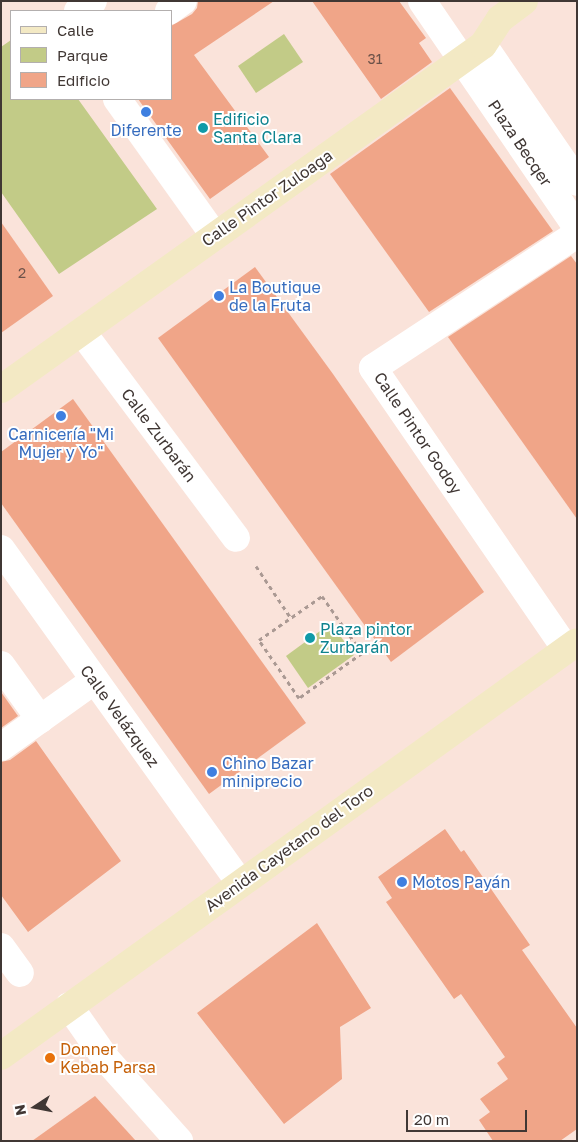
<!DOCTYPE html>
<meta charset="utf-8">
<style>
body{margin:0}
#map{position:relative;width:578px;height:1142px;overflow:hidden;background:#fae3da;font-family:"Golos Text",sans-serif}
div>[style]{position:absolute}
.green>*{inset:0;background:#c2cb87}
.building>*{inset:0;background:#f0a588}
.path>*{height:3px;margin-top:-1.5px;transform-origin:0;background:repeating-linear-gradient(90deg,#aa9993 0 4px,transparent 0 8px)}
.street>*{height:28px;margin:-14px;padding:0 14px;transform-origin:14px;border-radius:14px;background:#fff}
.secondary>*{height:28px;margin:-14px;padding:0 14px;transform-origin:14px;border-radius:14px;background:#f3e9c4}
.dots>*{width:14px;height:14px;translate:-50% -50%;box-sizing:border-box;border:2px solid #fff;border-radius:50%}
span{translate:-50% -50%;white-space:nowrap;text-align:center;line-height:1.15;-webkit-text-stroke:4px #fff;paint-order:stroke}
.number-label{font-size:14px;color:#6c5249}
.number-label span{-webkit-text-stroke-width:0}
.culture-label{font-size:16px;color:#0d838f}
.left{translate:0 -50%;text-align:left}
.shop-label{font-size:16px;color:#366cbe}
.street-label{font-size:16px;color:#403734}
.food-label{font-size:16px;color:#c56008}
.frame{position:absolute;inset:0;border:2px solid #403734;pointer-events:none}
.legend{position:absolute;left:10px;top:10px;width:162px;height:90px;box-sizing:border-box;background:#fff;border:1px solid #b3afae;margin:0;padding:6px 9px;list-style:none;font-size:15px;color:#403734}
.legend li{display:flex;align-items:center;gap:10px;height:25px}
.legend b{width:25px;border:1px solid #b3afae}
.north{position:absolute;left:10px;top:1082px;width:50px;height:50px;-webkit-text-stroke:4px #fff;paint-order:stroke;rotate:259deg;font-size:14px;font-weight:700;line-height:20px;text-align:center;color:#403734}
.north::after{content:'';display:block;margin:auto;width:18px;height:22px;background:#403734;clip-path:polygon(50% 0,100% 100%,50% 72%,0 100%)}
.scale{position:absolute;left:406px;top:1110px;width:121px;height:22px;box-sizing:border-box;border:2px solid #403734;border-top:0;padding-left:6px;font-size:15px;line-height:18px;white-space:nowrap;color:#403734;-webkit-text-stroke:4px #fff;paint-order:stroke}
</style>
<div id="map">
<div class="green">
<i style="clip-path:polygon(284px 34px,303px 62px,256px 93px,238px 66px)"></i>
<i style="clip-path:polygon(11px 40px,11px 99px,78px 99px,157px 209px,59px 274px,1px 192px,1px 47px)"></i>
<i style="clip-path:polygon(331px 623px,354px 655px,308px 688px,286px 656px)"></i>
</div>
<div class="building">
<i style="clip-path:polygon(198px 1px,274px 1px,194px 55px,269px 157px,210px 199px,138px 99px,171px 99px,171px 26px,192px 14px,197px 8px)"></i>
<i style="clip-path:polygon(312px 1px,399px 1px,426px 38px,419px 43px,432px 62px,381px 99px)"></i>
<i style="clip-path:polygon(450px 88px,553px 231px,429px 312px,330px 174px)"></i>
<i style="clip-path:polygon(1px 222px,53px 296px,1px 333px)"></i>
<i style="clip-path:polygon(571px 256px,577px 264px,577px 519px,448px 337px)"></i>
<i style="clip-path:polygon(255px 267px,333px 374px,484px 592px,391px 662px,158px 338px)"></i>
<i style="clip-path:polygon(73px 399px,306px 723px,209px 794px,1px 503px,1px 452px)"></i>
<i style="clip-path:polygon(1px 692px,18px 716px,1px 728px)"></i>
<i style="clip-path:polygon(36px 741px,121px 861px,28px 932px,1px 895px,1px 762px,10px 760px)"></i>
<i style="clip-path:polygon(445px 829px,461px 852px,464px 850px,530px 945px,522px 950px,577px 1028px,577px 1129px,560px 1141px,493px 1141px,479px 1120px,490px 1112px,480px 1099px,508px 1079px,497px 1063px,505px 1057px,461px 994px,454px 999px,386px 902px,392px 898px,378px 877px)"></i>
<i style="clip-path:polygon(317px 923px,371px 1008px,340px 1027px,342px 1079px,284px 1124px,197px 1013px)"></i>
<i style="clip-path:polygon(95px 1096px,136px 1141px,32px 1141px)"></i>
</div>
<div class="path">
<i style="left:256px;top:566px;width:63px;rotate:56.1deg"></i>
<i style="left:322px;top:596px;width:70px;rotate:54.9deg"></i>
<i style="left:362px;top:653px;width:77px;rotate:144.5deg"></i>
<i style="left:299px;top:698px;width:70px;rotate:-124.6deg"></i>
<i style="left:259px;top:640px;width:77px;rotate:-34.9deg"></i>
</div>
<div class="street">
<i style="left:422px;top:1px;width:274px;rotate:55.6deg"></i>
<i style="left:78px;top:11px;width:18px;rotate:-34deg"></i>
<i style="left:169px;top:11px;width:17px;rotate:-36deg"></i>
<i style="left:483px;top:45px;width:166px;rotate:55.5deg"></i>
<i style="left:117px;top:99px;width:167px;rotate:54.5deg"></i>
<i style="left:82px;top:332px;width:257px;rotate:53.2deg"></i>
<i style="left:1px;top:549px;width:411px;rotate:54.4deg"></i>
<i style="left:566px;top:649px;width:341px;rotate:-124.5deg"></i>
<i style="left:373px;top:368px;width:244px;rotate:-33.3deg"></i>
<i style="left:1px;top:665px;width:67px;rotate:54.2deg"></i>
<i style="left:1px;top:747px;width:115px;rotate:-35.5deg"></i>
<i style="left:1px;top:947px;width:32px;rotate:54deg"></i>
<i style="left:69px;top:1006px;width:65px;rotate:55.1deg"></i>
<i style="left:106px;top:1059px;width:110px;rotate:48.3deg"></i>
</div>
<div class="secondary">
<i style="left:1px;top:389px;width:592px;rotate:-35.52deg"></i>
<i style="left:483px;top:45px;width:31px;rotate:-57deg"></i>
<i style="left:500px;top:19px;width:30px;rotate:-37deg"></i>
<i style="left:1px;top:1056px;width:709px;rotate:-35.71deg"></i>
</div>
<div class="dots">
<i style="left:146px;top:112px;background:#3f7fe0"></i>
<i style="left:203px;top:128px;background:#0f9aa8"></i>
<i style="left:219px;top:296px;background:#3f7fe0"></i>
<i style="left:61px;top:416px;background:#3f7fe0"></i>
<i style="left:310px;top:638px;background:#0f9aa8"></i>
<i style="left:212px;top:772px;background:#3f7fe0"></i>
<i style="left:402px;top:882px;background:#3f7fe0"></i>
<i style="left:50px;top:1058px;background:#e8710a"></i>
</div>
<div class="number-label">
<span style="left:375px;top:59px">31</span>
<span style="left:22px;top:273px">2</span>
</div>
<div class="culture-label">
<span class="left" style="left:213px;top:128px">Edificio<br>Santa Clara</span>
<span class="left" style="left:320px;top:638px">Plaza pintor<br>Zurbarán</span>
</div>
<div class="shop-label">
<span style="left:146px;top:130px">Diferente</span>
<span class="left" style="left:229px;top:296px">La Boutique<br>de la Fruta</span>
<span style="left:61px;top:443px">Carnicería "Mi<br>Mujer y Yo"</span>
<span class="left" style="left:222px;top:772px">Chino Bazar<br>miniprecio</span>
<span class="left" style="left:412px;top:882px">Motos Payán</span>
</div>
<div class="street-label">
<span style="left:520px;top:143px;rotate:56deg">Plaza Becqer</span>
<span style="left:267px;top:198px;rotate:-35deg">Calle Pintor Zuloaga</span>
<span style="left:418px;top:433px;rotate:56deg">Calle Pintor Godoy</span>
<span style="left:159px;top:435px;rotate:53deg">Calle Zurbarán</span>
<span style="left:120px;top:716px;rotate:54deg">Calle Velázquez</span>
<span style="left:289px;top:848px;rotate:-36deg">Avenida Cayetano del Toro</span>
</div>
<div class="food-label">
<span class="left" style="left:60px;top:1058px">Donner<br>Kebab Parsa</span>
</div>
<div class="frame"></div>
<ul class="legend">
<li><b style="height:6px;background:#f3e9c4"></b>Calle</li>
<li><b style="height:14px;background:#c2cb87"></b>Parque</li>
<li><b style="height:14px;background:#f0a588"></b>Edificio</li>
</ul>
<div class="north">N</div>
<div class="scale">20 m</div>
</div>
